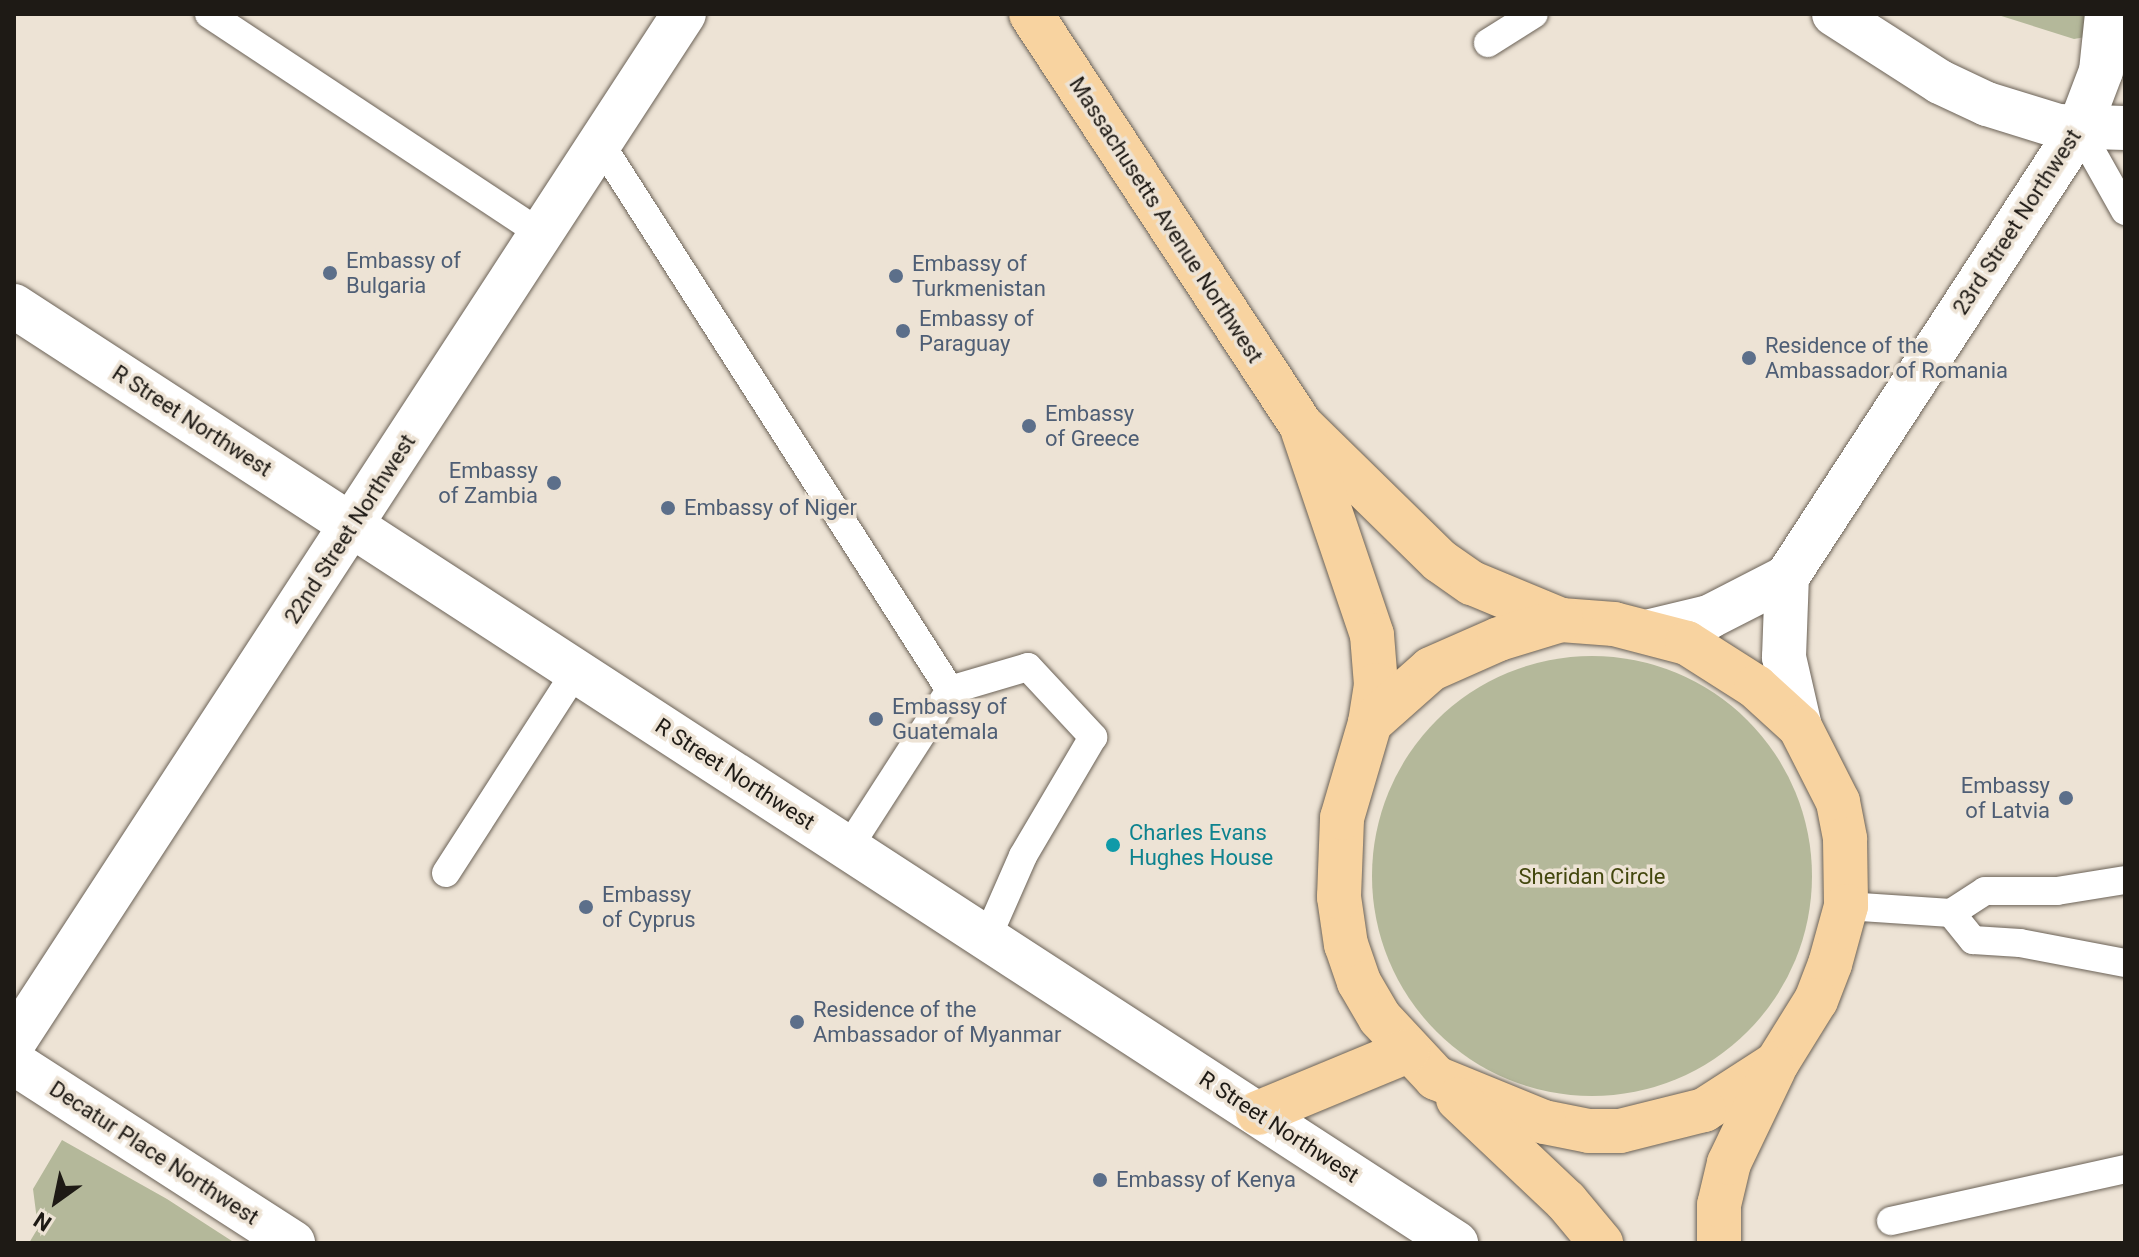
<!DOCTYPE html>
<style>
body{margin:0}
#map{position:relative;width:2139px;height:1257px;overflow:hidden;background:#ede3d5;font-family:Roboto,sans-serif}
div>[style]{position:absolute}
.green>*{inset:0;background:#b4b89a}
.round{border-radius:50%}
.roads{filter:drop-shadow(0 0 2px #6b6257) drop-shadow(0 0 2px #6b6257)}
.lane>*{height:28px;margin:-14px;padding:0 14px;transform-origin:14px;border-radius:14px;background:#fff}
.street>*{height:44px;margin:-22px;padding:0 22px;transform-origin:22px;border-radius:22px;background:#fff}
.secondary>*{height:44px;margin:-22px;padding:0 22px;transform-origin:22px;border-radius:22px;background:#fff}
.primary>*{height:44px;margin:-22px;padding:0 22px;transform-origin:22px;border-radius:22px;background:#f8d3a0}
.dots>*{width:22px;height:22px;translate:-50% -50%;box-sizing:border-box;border:4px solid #ede3d5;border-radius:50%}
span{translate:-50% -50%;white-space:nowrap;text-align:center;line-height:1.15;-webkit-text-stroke:7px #ede3d5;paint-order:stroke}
.street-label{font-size:22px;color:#1e1a15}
.service-label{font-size:22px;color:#4e5e75}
.left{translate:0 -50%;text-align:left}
.right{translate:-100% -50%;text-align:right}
.culture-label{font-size:22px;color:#0d838f}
.park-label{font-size:22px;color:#43470e}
.frame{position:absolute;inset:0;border:16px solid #1e1a15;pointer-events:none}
.north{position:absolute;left:16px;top:1161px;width:80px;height:80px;-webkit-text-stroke:6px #ede3d5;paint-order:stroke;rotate:213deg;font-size:22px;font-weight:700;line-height:32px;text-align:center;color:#1e1a15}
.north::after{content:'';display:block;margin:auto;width:28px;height:36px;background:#1e1a15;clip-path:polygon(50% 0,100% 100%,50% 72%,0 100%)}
</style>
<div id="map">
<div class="green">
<i style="clip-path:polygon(1995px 14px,2125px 14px,2125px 30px,2074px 39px)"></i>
<i class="round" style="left:1372px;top:656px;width:440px;height:440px"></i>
<i style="clip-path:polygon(62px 1140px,167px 1199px,235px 1243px,29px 1243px,38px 1228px,33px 1189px)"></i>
</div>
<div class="roads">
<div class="lane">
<i style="left:209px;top:14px;width:398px;rotate:33.5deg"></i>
<i style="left:1488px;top:43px;width:54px;rotate:-32.2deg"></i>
<i style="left:2079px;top:129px;width:94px;rotate:60.7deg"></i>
<i style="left:600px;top:143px;width:649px;rotate:57.39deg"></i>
<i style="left:950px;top:690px;width:188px;rotate:122.8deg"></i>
<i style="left:950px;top:690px;width:81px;rotate:-16.4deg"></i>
<i style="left:1028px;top:667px;width:96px;rotate:47.1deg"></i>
<i style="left:1093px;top:737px;width:138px;rotate:120.5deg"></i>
<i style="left:1023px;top:856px;width:90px;rotate:113.7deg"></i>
<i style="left:446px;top:873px;width:240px;rotate:-57.2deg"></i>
<i style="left:1846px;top:906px;width:105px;rotate:3.8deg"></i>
<i style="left:1951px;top:913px;width:40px;rotate:-32.9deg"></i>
<i style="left:1985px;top:891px;width:72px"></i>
<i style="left:2057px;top:891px;width:69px;rotate:-9.2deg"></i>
<i style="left:1951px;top:913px;width:35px;rotate:51deg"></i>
<i style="left:1973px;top:940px;width:47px;rotate:3.7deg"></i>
<i style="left:2020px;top:943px;width:107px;rotate:10.8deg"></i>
<i style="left:1891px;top:1221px;width:240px;rotate:-12.5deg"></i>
</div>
<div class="street">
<i style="left:2079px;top:129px;width:62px;rotate:-69.2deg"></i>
<i style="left:2101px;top:71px;width:57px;rotate:-84deg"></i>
<i style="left:14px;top:1042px;width:1227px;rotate:-56.91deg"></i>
<i style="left:14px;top:1063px;width:332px;rotate:32.8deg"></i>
</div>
<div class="secondary">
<i style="left:1834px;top:14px;width:126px;rotate:32.7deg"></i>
<i style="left:1940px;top:82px;width:52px;rotate:25.1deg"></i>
<i style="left:1987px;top:104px;width:74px;rotate:17.2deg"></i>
<i style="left:2058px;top:126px;width:67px;rotate:1.7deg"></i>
<i style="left:14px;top:306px;width:1720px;rotate:33.02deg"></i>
<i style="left:1651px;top:631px;width:60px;rotate:-13.6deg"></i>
<i style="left:1709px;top:617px;width:88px;rotate:-27.1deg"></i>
<i style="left:1800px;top:727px;width:72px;rotate:-102.9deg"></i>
<i style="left:1784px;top:657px;width:80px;rotate:-87.9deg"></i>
<i style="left:1787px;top:577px;width:535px;rotate:-56.9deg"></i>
</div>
<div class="primary">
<i style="left:1031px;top:14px;width:492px;rotate:56.7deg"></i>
<i style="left:1301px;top:425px;width:194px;rotate:44.4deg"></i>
<i style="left:1440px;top:561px;width:39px;rotate:35deg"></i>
<i style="left:1472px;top:583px;width:96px;rotate:22.6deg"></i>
<i style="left:1303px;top:431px;width:215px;rotate:71.3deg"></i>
<i style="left:1372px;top:635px;width:50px;rotate:85.4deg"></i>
<i style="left:1376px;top:685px;width:38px;rotate:99deg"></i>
<i style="left:1561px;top:620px;width:53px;rotate:4.3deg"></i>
<i style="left:1614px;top:624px;width:75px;rotate:14.6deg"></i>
<i style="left:1687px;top:643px;width:82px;rotate:32.5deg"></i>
<i style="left:1756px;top:687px;width:59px;rotate:42.3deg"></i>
<i style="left:1800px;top:727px;width:84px;rotate:63.1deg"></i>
<i style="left:1838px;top:802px;width:38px;rotate:79deg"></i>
<i style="left:1845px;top:839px;width:67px;rotate:89.1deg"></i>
<i style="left:1846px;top:906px;width:60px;rotate:105.4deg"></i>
<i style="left:1830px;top:964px;width:39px;rotate:111deg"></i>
<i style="left:1816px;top:1000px;width:74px;rotate:121.8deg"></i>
<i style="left:1777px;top:1063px;width:87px;rotate:147.2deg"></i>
<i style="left:1704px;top:1110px;width:87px;rotate:166deg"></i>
<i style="left:1620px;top:1131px;width:31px;rotate:180deg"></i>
<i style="left:1589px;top:1131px;width:46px;rotate:-168.7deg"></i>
<i style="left:1544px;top:1122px;width:117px;rotate:-157.8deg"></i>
<i style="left:1436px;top:1078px;width:82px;rotate:-133deg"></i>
<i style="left:1380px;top:1018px;width:42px;rotate:-120.3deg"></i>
<i style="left:1359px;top:982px;width:39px;rotate:-109deg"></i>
<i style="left:1346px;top:945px;width:49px;rotate:-98.3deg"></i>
<i style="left:1339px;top:897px;width:79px;rotate:-87.8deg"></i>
<i style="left:1342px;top:818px;width:99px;rotate:-73.6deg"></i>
<i style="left:1370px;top:723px;width:81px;rotate:-41.5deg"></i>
<i style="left:1431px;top:669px;width:74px;rotate:-23.8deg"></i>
<i style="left:1499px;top:639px;width:65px;rotate:-17deg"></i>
<i style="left:1458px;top:1099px;width:149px;rotate:43.4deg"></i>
<i style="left:1566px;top:1201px;width:55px;rotate:50.2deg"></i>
<i style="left:1258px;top:1113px;width:162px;rotate:-22.5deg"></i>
<i style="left:1719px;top:1243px;width:38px;rotate:-90deg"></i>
<i style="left:1719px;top:1205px;width:43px;rotate:-76.6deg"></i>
<i style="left:1729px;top:1163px;width:104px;rotate:-64.4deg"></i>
</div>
</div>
<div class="dots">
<i style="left:330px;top:273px;background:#5c6f8a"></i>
<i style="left:896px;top:276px;background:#5c6f8a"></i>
<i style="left:903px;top:331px;background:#5c6f8a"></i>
<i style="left:1749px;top:358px;background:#5c6f8a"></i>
<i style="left:1029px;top:426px;background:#5c6f8a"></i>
<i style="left:554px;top:483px;background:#5c6f8a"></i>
<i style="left:668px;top:508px;background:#5c6f8a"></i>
<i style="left:876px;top:719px;background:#5c6f8a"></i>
<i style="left:2066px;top:798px;background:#5c6f8a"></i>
<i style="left:1113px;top:845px;background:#0f9aa8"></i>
<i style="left:586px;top:907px;background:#5c6f8a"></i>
<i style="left:797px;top:1022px;background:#5c6f8a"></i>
<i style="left:1100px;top:1180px;background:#5c6f8a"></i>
</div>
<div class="street-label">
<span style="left:1166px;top:220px;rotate:57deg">Massachusetts Avenue Northwest</span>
<span style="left:2017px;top:222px;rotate:-57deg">23rd Street Northwest</span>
<span style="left:192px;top:421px;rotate:33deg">R Street Northwest</span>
<span style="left:350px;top:529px;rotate:-57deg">22nd Street Northwest</span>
<span style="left:735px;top:774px;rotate:33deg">R Street Northwest</span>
<span style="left:1279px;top:1127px;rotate:33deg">R Street Northwest</span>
<span style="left:154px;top:1153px;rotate:33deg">Decatur Place Northwest</span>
</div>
<div class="service-label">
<span class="left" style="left:346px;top:273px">Embassy of<br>Bulgaria</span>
<span class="left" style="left:912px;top:276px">Embassy of<br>Turkmenistan</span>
<span class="left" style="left:919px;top:331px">Embassy of<br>Paraguay</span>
<span class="left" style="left:1765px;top:358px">Residence of the<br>Ambassador of Romania</span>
<span class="left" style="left:1045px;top:426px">Embassy<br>of Greece</span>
<span class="right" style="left:538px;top:483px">Embassy<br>of Zambia</span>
<span class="left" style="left:684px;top:508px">Embassy of Niger</span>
<span class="left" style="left:892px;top:719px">Embassy of<br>Guatemala</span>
<span class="right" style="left:2050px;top:798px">Embassy<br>of Latvia</span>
<span class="left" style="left:602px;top:907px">Embassy<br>of Cyprus</span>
<span class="left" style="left:813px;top:1022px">Residence of the<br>Ambassador of Myanmar</span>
<span class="left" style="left:1116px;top:1180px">Embassy of Kenya</span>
</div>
<div class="culture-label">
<span class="left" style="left:1129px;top:845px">Charles Evans<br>Hughes House</span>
</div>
<div class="park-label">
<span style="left:1592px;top:877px">Sheridan Circle</span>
</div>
<div class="frame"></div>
<div class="north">N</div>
</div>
